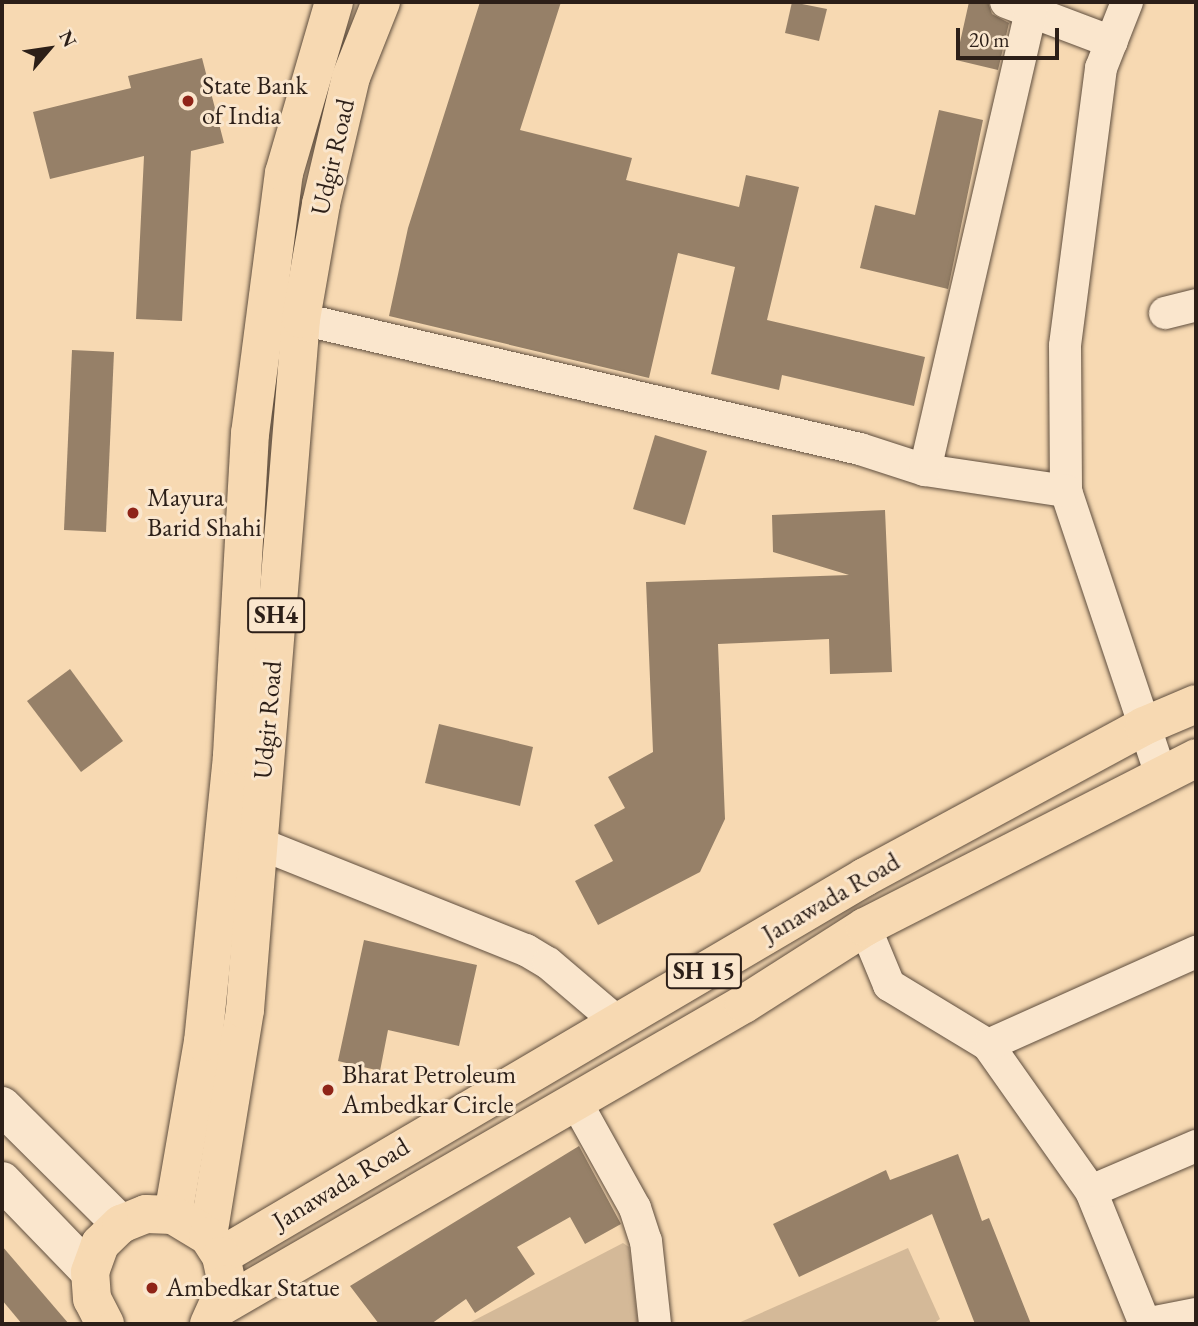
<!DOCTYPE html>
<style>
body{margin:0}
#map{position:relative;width:1198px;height:1326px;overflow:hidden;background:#f7d9b2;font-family:"EB Garamond",serif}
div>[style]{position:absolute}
.green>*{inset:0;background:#d4b998}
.building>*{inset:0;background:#968068}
.roads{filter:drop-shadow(0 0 2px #5f4e3e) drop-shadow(0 0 2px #5f4e3e)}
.street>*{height:32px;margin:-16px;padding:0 16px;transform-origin:16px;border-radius:16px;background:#fae6cd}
.secondary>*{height:38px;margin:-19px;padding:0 19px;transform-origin:19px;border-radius:19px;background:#fae6cd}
.primary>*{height:38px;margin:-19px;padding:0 19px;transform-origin:19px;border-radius:19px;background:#f7d9b2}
.highway>*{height:38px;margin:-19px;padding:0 19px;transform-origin:19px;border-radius:19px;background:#f7d9b2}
.dots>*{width:19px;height:19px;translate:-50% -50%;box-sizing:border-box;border:4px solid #fae6cd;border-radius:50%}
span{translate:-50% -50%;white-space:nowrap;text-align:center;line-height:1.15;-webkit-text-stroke:6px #fae6cd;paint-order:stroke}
.shield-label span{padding:2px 5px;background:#fae6cd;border:2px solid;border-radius:5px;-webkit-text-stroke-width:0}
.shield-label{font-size:24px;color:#2c1f18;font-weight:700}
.poi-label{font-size:26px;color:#2c1f18}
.left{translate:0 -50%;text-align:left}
.street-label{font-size:26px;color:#2c1f18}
.frame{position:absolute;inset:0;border:4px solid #2c1f18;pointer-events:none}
.north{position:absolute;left:14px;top:14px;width:70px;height:70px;-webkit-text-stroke:5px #fae6cd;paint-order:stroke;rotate:61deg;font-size:19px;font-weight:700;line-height:28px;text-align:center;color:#2c1f18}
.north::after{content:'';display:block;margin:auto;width:24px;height:32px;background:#2c1f18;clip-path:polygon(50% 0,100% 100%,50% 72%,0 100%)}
.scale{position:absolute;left:956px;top:28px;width:103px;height:32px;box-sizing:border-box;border:4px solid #2c1f18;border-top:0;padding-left:9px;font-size:21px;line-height:24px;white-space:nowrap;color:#2c1f18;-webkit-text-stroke:5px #fae6cd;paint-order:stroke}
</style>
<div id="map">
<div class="green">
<i style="clip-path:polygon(623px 1243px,629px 1247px,638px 1324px,467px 1324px)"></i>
<i style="clip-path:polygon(908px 1248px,940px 1319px,933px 1324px,736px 1324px)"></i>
</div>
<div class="building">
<i style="clip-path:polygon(480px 2px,561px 2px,520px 130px,632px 158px,626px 180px,739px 207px,746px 175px,799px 187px,767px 320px,925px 357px,914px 406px,782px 375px,779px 390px,711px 374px,735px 267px,678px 253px,649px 378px,389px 316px,408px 228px)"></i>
<i style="clip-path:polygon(792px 2px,827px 9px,819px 41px,785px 33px)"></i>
<i style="clip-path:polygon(969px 2px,988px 2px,992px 14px,1009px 23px,998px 70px,956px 60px)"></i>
<i style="clip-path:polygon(202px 58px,224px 143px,191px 151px,182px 321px,136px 319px,144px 156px,50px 179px,33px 112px,131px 88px,128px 76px)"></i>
<i style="clip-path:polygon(939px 110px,983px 120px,948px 289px,860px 268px,875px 205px,915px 215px)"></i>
<i style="clip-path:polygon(72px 350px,114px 352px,106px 532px,64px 530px)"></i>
<i style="clip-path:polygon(655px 435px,707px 451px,685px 525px,633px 509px)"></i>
<i style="clip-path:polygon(885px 510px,892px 672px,830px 674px,829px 639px,718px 644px,725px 819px,700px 872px,598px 925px,575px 881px,613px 861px,594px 825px,625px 808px,608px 777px,653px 752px,646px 582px,849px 575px,773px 552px,772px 515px)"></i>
<i style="clip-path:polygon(70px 669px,123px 741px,81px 772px,27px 701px)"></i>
<i style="clip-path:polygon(439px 724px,533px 747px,520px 806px,425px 783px)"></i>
<i style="clip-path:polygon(364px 940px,477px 965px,459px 1046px,388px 1030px,380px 1071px,338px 1061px)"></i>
<i style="clip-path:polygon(579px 1146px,621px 1224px,585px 1244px,570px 1217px,517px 1247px,535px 1274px,475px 1313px,466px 1299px,431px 1324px,379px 1324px,350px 1286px)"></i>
<i style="clip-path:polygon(958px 1154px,982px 1221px,989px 1218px,1031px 1324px,975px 1324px,932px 1214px,799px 1277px,773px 1224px,886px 1170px,890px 1180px)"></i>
<i style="clip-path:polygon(2px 1246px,69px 1324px,22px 1324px,2px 1300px)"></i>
</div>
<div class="roads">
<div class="street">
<i style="left:1006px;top:2px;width:113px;rotate:20.7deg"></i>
<i style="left:1127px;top:2px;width:71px;rotate:111.5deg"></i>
<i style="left:1101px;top:68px;width:280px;rotate:97.4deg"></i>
<i style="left:1065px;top:346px;width:145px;rotate:89.6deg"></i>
<i style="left:1066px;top:491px;width:299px;rotate:71.5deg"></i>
<i style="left:1165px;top:313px;width:32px;rotate:-14deg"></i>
<i style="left:301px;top:319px;width:574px;rotate:13.09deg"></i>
<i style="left:860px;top:449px;width:68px;rotate:17.9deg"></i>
<i style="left:925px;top:470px;width:143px;rotate:8.5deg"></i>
<i style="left:925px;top:470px;width:472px;rotate:-77deg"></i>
<i style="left:258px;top:843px;width:289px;rotate:21.8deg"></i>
<i style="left:526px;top:950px;width:26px;rotate:31deg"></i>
<i style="left:548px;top:963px;width:88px;rotate:40.4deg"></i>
<i style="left:865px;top:927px;width:63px;rotate:67.5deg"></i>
<i style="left:889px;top:985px;width:116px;rotate:31.2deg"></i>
<i style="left:988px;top:1045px;width:179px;rotate:54.8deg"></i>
<i style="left:1091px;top:1191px;width:144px;rotate:67.9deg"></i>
<i style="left:1145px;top:1324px;width:52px;rotate:-11.1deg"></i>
<i style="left:988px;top:1045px;width:228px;rotate:-24.1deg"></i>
<i style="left:576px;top:1102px;width:121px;rotate:60.9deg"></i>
<i style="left:635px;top:1208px;width:35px;rotate:72deg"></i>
<i style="left:646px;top:1241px;width:83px;rotate:83.8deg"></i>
<i style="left:1091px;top:1191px;width:114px;rotate:-23.2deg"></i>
</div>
<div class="secondary">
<i style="left:2px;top:1106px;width:168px;rotate:44.8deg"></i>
<i style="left:2px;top:1181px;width:127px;rotate:46deg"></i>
</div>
<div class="primary">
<i style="left:221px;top:1256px;width:747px;rotate:-30.48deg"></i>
<i style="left:865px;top:877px;width:317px;rotate:-28.4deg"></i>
<i style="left:1144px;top:726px;width:56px;rotate:-22.9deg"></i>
<i style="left:220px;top:1307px;width:605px;rotate:-30.04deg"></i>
<i style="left:744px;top:1004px;width:143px;rotate:-32.5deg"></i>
<i style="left:865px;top:927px;width:372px;rotate:-27deg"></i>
</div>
<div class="highway">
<i style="left:173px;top:1215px;width:176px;rotate:-80.2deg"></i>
<i style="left:203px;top:1042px;width:288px;rotate:-84.2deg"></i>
<i style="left:232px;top:755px;width:322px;rotate:-86.8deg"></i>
<i style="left:250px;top:434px;width:263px;rotate:-82.6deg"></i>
<i style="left:284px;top:173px;width:178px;rotate:-73.7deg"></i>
<i style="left:208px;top:1236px;width:229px;rotate:-80.7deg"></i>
<i style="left:245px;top:1010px;width:693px;rotate:-85.37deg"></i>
<i style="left:301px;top:319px;width:117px;rotate:-80.1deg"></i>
<i style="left:321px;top:204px;width:130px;rotate:-76.7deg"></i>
<i style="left:351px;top:77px;width:81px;rotate:-68.2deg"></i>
<i style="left:105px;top:1324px;width:28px;rotate:-117deg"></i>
<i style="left:92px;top:1299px;width:27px;rotate:-94deg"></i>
<i style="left:90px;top:1272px;width:30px;rotate:-70deg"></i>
<i style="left:100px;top:1244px;width:29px;rotate:-44deg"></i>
<i style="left:121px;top:1224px;width:27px;rotate:-22deg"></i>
<i style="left:146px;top:1214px;width:27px;rotate:2deg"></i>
<i style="left:173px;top:1215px;width:41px;rotate:31deg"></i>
<i style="left:208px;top:1236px;width:24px;rotate:57deg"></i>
<i style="left:221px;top:1256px;width:29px;rotate:78deg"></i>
<i style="left:227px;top:1284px;width:44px;rotate:114.2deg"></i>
</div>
</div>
<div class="dots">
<i style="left:188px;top:101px;background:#8f2418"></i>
<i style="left:133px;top:513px;background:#8f2418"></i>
<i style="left:328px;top:1090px;background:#8f2418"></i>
<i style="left:152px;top:1288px;background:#8f2418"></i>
</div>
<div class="shield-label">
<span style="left:276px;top:615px">SH4</span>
<span style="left:704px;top:971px">SH 15</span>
</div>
<div class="poi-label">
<span class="left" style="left:202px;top:101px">State Bank<br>of India</span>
<span class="left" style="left:147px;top:513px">Mayura<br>Barid Shahi</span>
<span class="left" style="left:342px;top:1090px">Bharat Petroleum<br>Ambedkar Circle</span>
<span class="left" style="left:166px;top:1288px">Ambedkar Statue</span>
</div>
<div class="street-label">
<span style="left:333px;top:157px;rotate:-77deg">Udgir Road</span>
<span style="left:268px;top:720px;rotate:-85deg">Udgir Road</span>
<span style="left:831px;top:898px;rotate:-30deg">Janawada Road</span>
<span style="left:341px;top:1184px;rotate:-31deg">Janawada Road</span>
</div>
<div class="frame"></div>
<div class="north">N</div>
<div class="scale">20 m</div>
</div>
